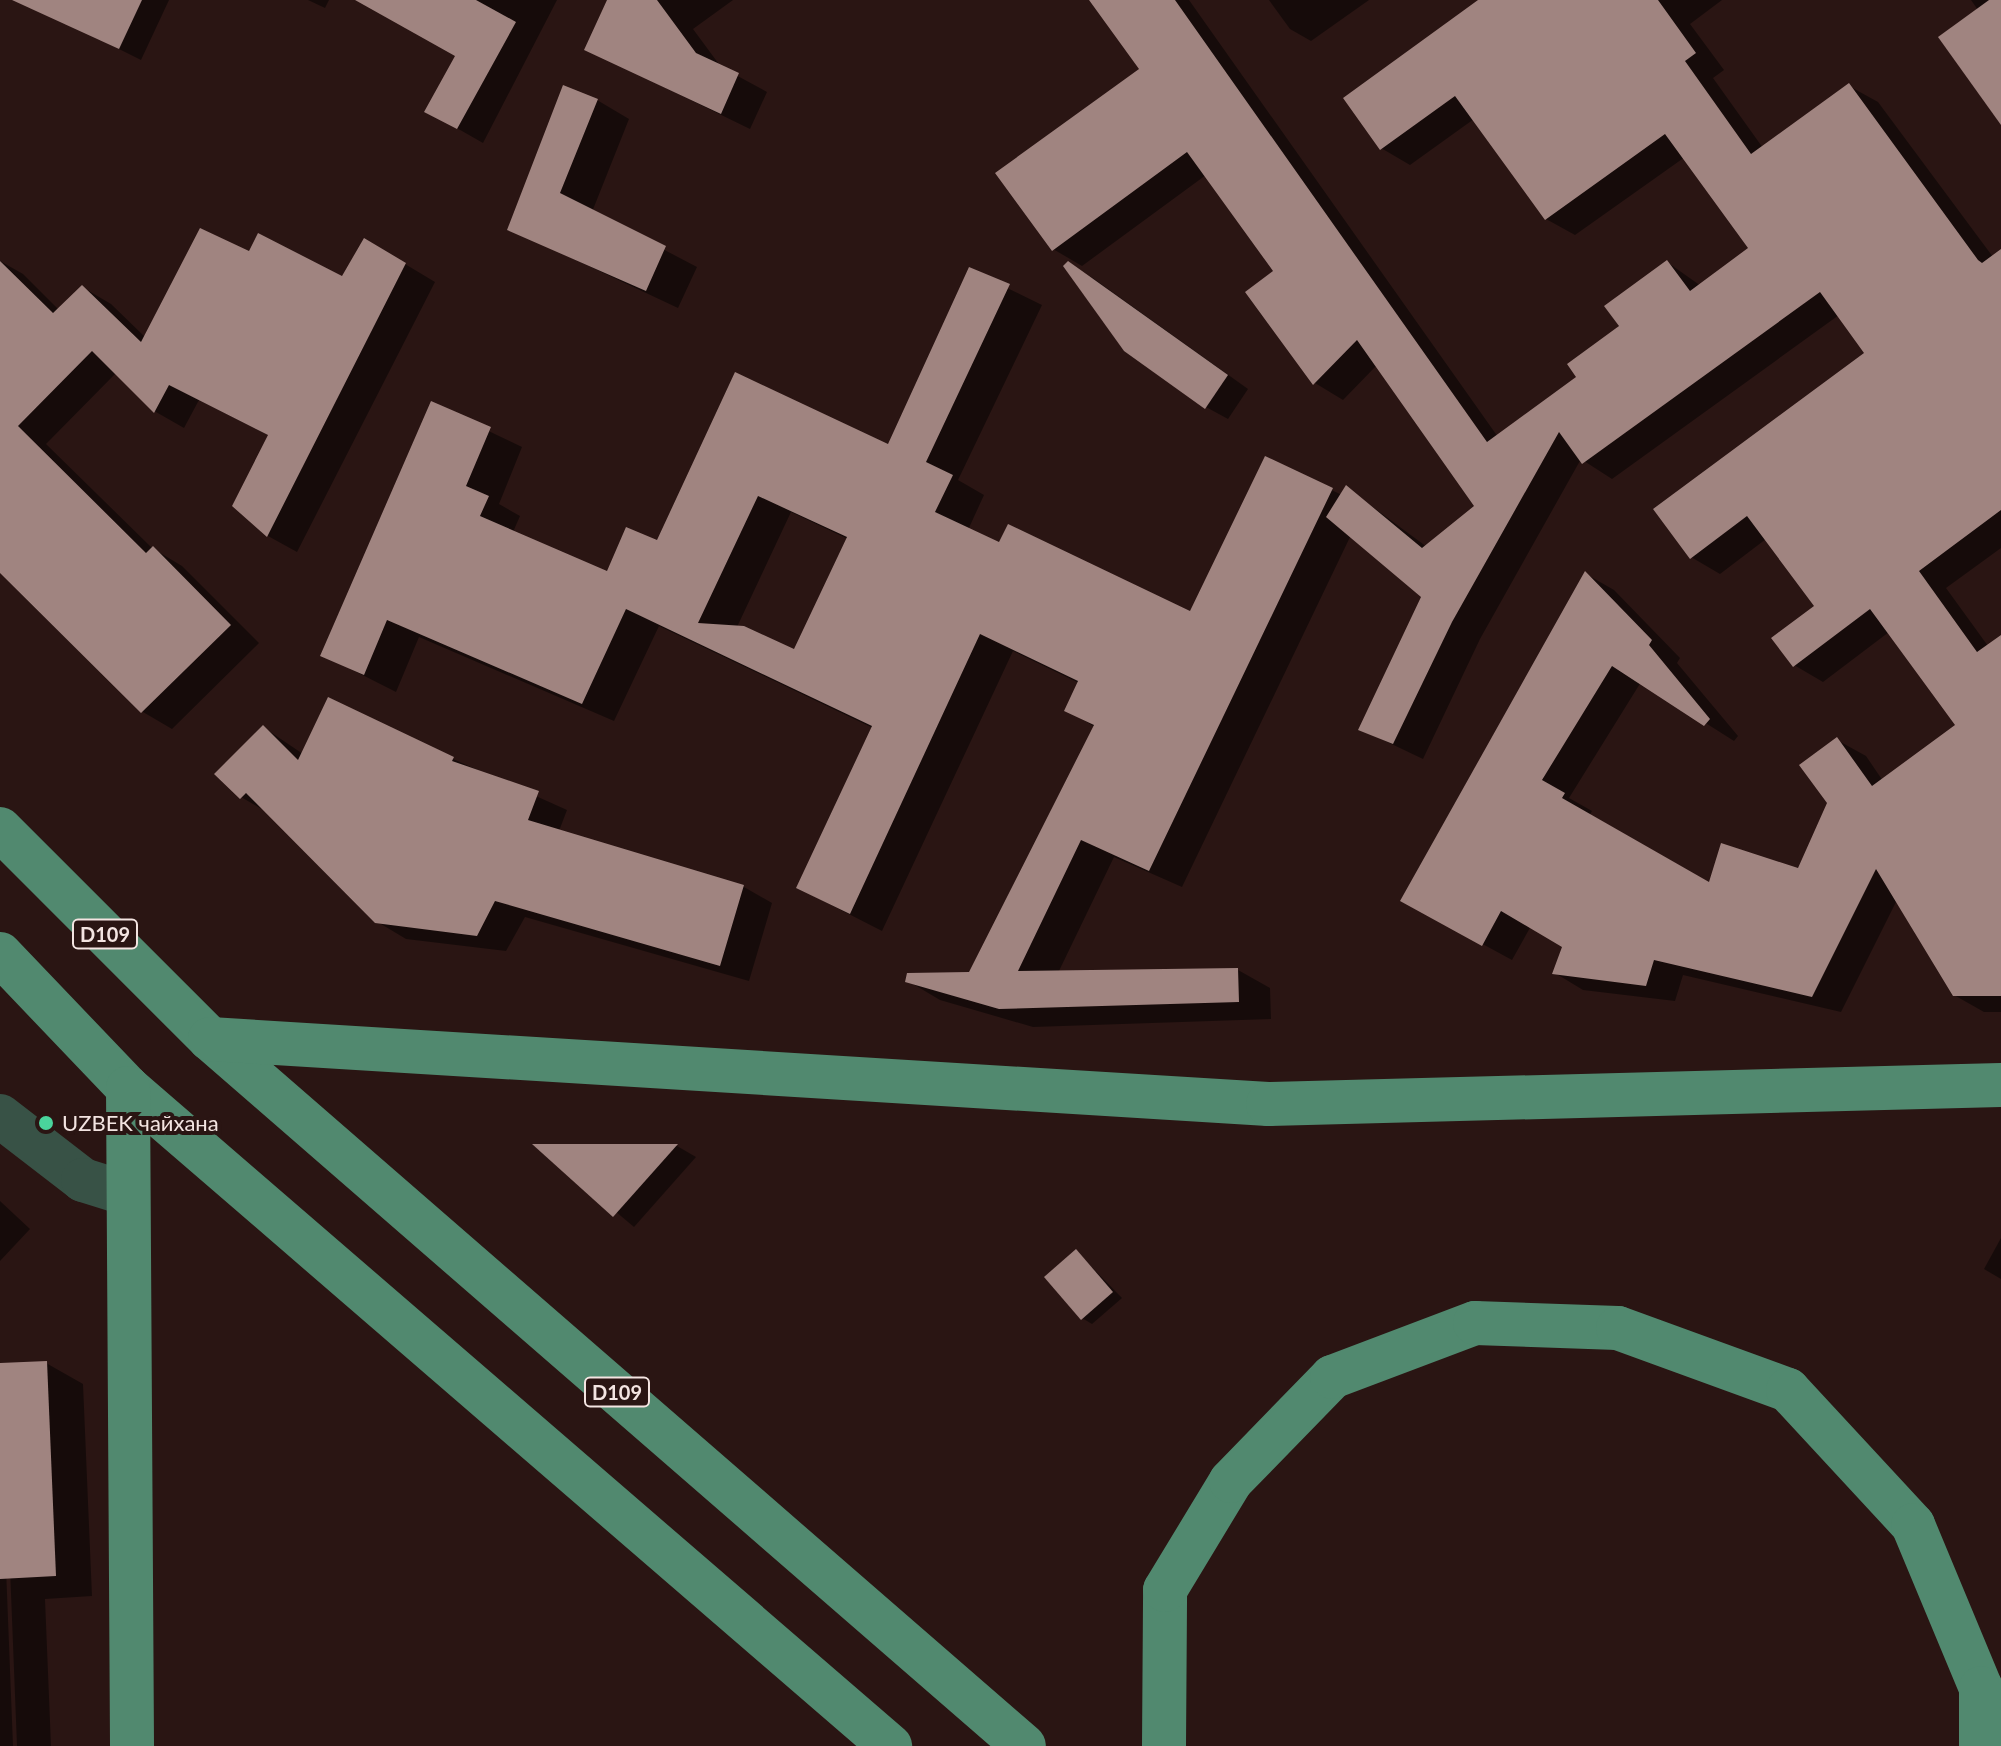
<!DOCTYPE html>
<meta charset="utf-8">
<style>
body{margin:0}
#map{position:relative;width:2001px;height:1746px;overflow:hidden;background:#2a1513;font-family:Lato,sans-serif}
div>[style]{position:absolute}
.shadow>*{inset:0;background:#0007}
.building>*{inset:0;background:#a08480}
.street>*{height:44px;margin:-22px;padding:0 22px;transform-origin:22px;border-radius:22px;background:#385246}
.primary>*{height:44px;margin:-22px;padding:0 22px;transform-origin:22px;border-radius:22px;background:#51896f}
.dots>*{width:22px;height:22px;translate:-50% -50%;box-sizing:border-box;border:4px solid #2a1513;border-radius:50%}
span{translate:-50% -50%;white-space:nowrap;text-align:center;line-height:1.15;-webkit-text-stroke:8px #2a1513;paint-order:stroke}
.shield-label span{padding:2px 6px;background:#2a1513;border:2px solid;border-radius:6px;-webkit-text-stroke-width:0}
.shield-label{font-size:20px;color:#f3e4e1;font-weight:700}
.poi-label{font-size:22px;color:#f3e4e1}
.left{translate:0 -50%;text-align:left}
</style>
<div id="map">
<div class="shadow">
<i style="clip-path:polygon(81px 0,169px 0,141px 60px,69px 24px)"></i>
<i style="clip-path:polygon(308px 0,329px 0,325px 8px)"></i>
<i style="clip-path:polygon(412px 0,557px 0,483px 143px,427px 111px,458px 56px)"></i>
<i style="clip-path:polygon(610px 0,733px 0,693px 29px,721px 67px,767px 92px,750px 129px,586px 49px)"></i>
<i style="clip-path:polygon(evenodd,1092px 0,1189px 0,1498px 437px,1579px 378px,1667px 262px,1701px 286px,1751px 249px,1685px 157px,1575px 235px,1546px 219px,1474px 119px,1410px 165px,1381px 148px,1480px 0,1722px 0,1690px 24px,1724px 70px,1713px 78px,1763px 148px,1849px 86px,1878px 102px,1993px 257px,2001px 251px,2001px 548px,1946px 588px,1988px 646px,2001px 637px,2001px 1012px,1984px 1012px,1954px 995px,1897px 900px,1841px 1012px,1683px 975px,1675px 1001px,1583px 990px,1555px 973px,1564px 946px,1531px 926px,1512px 960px,1431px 916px,1586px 574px,1614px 590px,1680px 658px,1677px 663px,1738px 736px,1734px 741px,1641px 682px,1569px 798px,1592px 811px,1589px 816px,1710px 885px,1799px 871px,1829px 803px,1837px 740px,1866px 756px,1883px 781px,1958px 726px,1889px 632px,1823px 682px,1794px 665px,1817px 606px,1766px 539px,1720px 574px,1691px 557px,1867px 353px,1839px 315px,1612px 479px,1581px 459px,1480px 639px,1423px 759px,1360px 729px,1424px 596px,1351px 535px,1182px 887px,1114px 857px,1058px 973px,1238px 970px,1270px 988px,1271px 1019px,1033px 1027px,940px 1000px,908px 981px,970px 974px,1095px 727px,1067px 710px,1079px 683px,1013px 651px,882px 931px,798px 888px,873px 728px,659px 626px,614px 721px,419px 637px,396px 692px,323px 655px,432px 404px,522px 447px,499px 504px,520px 516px,513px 532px,608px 573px,658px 543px,736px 375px,889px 447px,970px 270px,1042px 305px,958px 480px,984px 495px,968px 530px,1000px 545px,1191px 614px,1266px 459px,1342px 495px,1347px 488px,1427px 547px,1477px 506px,1377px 365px,1343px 400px,1315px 383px,1248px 293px,1276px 272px,1206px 175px,1082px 266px,1053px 249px,1142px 70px,1092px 0,791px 512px,848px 539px,795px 652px,737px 627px,791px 512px)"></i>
<i style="clip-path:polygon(1269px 0,1369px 0,1311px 41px,1290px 29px)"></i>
<i style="clip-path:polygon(1971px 0,2001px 0,2001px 121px,1978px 10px)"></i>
<i style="clip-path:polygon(597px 100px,629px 119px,592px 212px,697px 267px,678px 308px,510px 229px)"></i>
<i style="clip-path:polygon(365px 240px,435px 282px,297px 552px,268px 536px,270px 436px,199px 400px,184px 428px,156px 412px,116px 373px,46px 444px,152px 548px,182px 566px,259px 643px,172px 729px,143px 712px,0 572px,0 261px,23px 274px,59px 310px,82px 287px,111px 304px,146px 338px,250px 254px,343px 279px)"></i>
<i style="clip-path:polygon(1090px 276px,1248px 389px,1228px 419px,1206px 407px)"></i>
<i style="clip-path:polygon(263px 727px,303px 754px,453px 759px,567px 810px,559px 831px,744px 887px,772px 903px,749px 981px,525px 917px,506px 951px,406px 939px,376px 921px,270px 814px,241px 797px)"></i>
<i style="clip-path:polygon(538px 1146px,677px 1146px,696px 1157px,634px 1227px)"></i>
<i style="clip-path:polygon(0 1201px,30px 1229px,0 1261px)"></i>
<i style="clip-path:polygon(2001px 1238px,2001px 1279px,1984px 1269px)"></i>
<i style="clip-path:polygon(1076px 1251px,1122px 1298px,1092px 1324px,1082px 1318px)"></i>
<i style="clip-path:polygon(46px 1363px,83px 1384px,92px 1596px,45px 1599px,51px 1746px,17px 1746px,10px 1568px,6px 1568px,13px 1746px,0 1746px,0 1365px)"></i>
</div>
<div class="building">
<i style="clip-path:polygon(12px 0,142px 0,119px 49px)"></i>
<i style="clip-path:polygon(355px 0,476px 0,516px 22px,457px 129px,424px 112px,455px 56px)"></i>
<i style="clip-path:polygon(607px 0,657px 0,696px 53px,739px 73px,721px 114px,584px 50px)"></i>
<i style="clip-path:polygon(1089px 0,1175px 0,1487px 442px,1576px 377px,1567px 364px,1619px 326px,1604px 306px,1667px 260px,1690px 291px,1748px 248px,1665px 134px,1545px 220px,1455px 96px,1380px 150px,1343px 98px,1478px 0,1658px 0,1696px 53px,1685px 61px,1751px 154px,1849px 83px,1978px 260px,1982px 263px,2001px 249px,2001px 510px,1919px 571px,1977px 652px,2001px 635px,2001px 996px,1953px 996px,1876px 869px,1812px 997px,1654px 960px,1646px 986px,1552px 974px,1562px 947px,1501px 911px,1482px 946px,1400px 901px,1585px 571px,1652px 640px,1649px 645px,1710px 719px,1704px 726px,1612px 666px,1542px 780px,1565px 793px,1562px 798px,1709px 882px,1721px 843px,1798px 868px,1827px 803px,1799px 765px,1837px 737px,1872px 786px,1955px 725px,1870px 609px,1793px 667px,1771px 638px,1814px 606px,1747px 516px,1690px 559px,1653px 509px,1864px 353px,1820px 292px,1582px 464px,1559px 432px,1452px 622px,1393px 744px,1358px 730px,1421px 597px,1326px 517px,1346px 485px,1422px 548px,1474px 506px,1357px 340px,1313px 385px,1245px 292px,1273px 271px,1187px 152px,1052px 251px,995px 173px,1139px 69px)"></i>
<i style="clip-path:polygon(1989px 0,2001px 0,2001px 125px,1938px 37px)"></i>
<i style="clip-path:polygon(563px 85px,598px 99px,560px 193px,666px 246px,646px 291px,507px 230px)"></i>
<i style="clip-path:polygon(200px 228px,249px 251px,258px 233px,342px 276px,364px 238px,406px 263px,267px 537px,232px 506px,268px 435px,169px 385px,154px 413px,92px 351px,18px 426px,146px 553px,153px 546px,231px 625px,141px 713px,0 573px,0 261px,53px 313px,82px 285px,141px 342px)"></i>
<i style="clip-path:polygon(1068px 261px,1228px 375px,1205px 409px,1124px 351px,1063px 266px)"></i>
<i style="clip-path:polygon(evenodd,969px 267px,1010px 284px,926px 462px,953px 475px,935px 512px,999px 542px,1008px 524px,1190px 611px,1265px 456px,1333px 488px,1149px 871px,1081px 840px,1018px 971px,1238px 968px,1239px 1002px,999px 1009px,905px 982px,907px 973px,969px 972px,1094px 725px,1064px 711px,1078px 681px,980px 634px,850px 914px,796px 888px,872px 726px,626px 609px,582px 704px,387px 620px,364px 675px,320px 656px,431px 401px,491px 427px,466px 486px,489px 496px,480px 516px,607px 571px,626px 527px,657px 540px,735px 372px,888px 444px,969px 267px,758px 496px,847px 537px,794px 649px,744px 626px,698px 623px,758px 496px)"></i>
<i style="clip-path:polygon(328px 697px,454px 757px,452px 761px,539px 791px,528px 820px,744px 885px,720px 966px,495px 901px,477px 936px,375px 923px,246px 793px,240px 799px,214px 774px,263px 725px,298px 760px)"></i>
<i style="clip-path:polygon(532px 1144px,678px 1144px,613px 1217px)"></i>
<i style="clip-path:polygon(1076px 1249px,1113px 1292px,1081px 1320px,1044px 1277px)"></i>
<i style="clip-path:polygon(47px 1361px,56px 1576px,0 1579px,0 1363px)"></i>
</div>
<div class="street">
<i style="left:0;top:1116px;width:105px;rotate:37.6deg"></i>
<i style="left:83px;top:1180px;width:47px;rotate:17.3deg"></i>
</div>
<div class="primary">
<i style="left:0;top:829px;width:297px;rotate:45deg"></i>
<i style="left:210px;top:1039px;width:1078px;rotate:40.98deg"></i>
<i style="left:0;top:954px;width:185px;rotate:46.3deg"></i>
<i style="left:128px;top:1088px;width:1007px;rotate:40.81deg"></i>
<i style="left:210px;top:1039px;width:1060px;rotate:3.52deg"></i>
<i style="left:1268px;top:1104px;width:733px;rotate:-1.48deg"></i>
<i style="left:128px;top:1088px;width:658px;rotate:89.65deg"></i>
<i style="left:1164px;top:1746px;width:156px;rotate:-89.6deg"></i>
<i style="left:1165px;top:1590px;width:127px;rotate:-58.8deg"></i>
<i style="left:1231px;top:1481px;width:145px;rotate:-45.8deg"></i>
<i style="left:1332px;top:1377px;width:153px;rotate:-20.7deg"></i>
<i style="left:1475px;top:1323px;width:143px;rotate:2deg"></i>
<i style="left:1618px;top:1328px;width:181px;rotate:20deg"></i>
<i style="left:1788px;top:1390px;width:184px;rotate:47.2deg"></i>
<i style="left:1913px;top:1525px;width:177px;rotate:67.4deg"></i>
<i style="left:1981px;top:1688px;width:58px;rotate:90deg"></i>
</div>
<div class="dots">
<i style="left:46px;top:1123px;background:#4ad49c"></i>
</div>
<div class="shield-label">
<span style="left:105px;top:934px">D109</span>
<span style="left:617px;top:1392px">D109</span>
</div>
<div class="poi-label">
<span class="left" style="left:62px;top:1123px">UZBEK чайхана</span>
</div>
</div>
